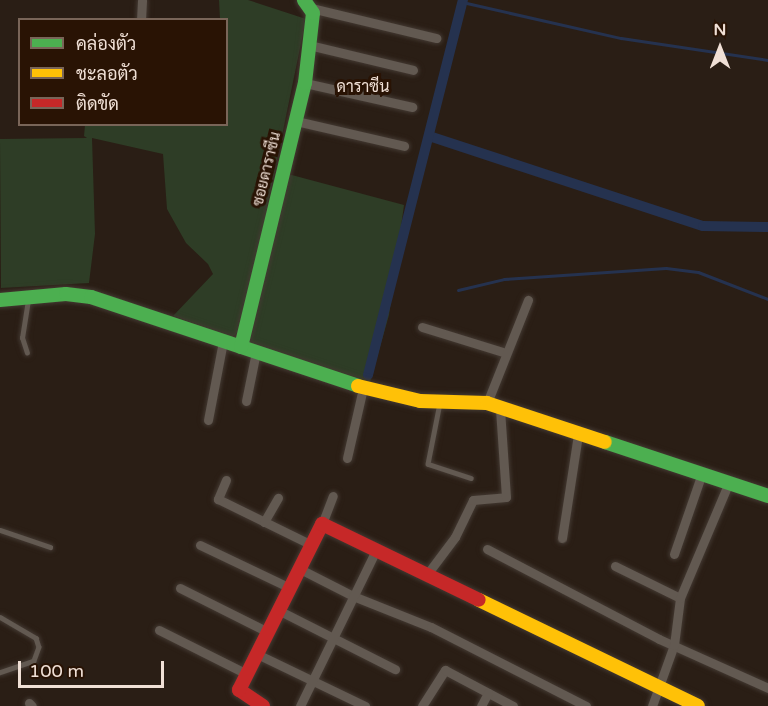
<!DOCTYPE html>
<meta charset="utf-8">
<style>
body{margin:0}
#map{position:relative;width:768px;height:706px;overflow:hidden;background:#2a1e15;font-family:"Varela Round",Sarabun,sans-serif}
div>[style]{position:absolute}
.green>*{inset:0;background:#2e3d26}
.stream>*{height:3px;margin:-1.5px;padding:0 1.5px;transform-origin:1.5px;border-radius:1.5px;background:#25324f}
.canal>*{height:10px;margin:-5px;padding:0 5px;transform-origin:5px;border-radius:5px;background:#25324f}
.roads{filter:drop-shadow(0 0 2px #433932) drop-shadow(0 0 2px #433932)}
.lane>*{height:4.5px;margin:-2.25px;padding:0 2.25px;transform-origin:2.25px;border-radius:2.25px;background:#625951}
.street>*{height:9px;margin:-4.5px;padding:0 4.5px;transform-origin:4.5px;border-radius:4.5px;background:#625951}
.fast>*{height:14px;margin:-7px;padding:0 7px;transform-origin:7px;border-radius:7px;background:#4caf50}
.slow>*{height:14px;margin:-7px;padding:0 7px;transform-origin:7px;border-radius:7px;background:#ffc107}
.jam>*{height:14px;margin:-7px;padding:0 7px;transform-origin:7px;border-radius:7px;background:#c62828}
span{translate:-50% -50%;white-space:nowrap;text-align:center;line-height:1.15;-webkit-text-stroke:6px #291304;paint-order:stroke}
.street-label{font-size:15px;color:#f0e0d6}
.neighbourhood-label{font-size:16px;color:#f0e0d6}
.legend{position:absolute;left:18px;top:18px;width:210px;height:108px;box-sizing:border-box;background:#291304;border:2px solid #796558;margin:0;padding:8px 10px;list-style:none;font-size:18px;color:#f0e0d6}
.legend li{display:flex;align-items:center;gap:12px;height:30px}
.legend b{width:30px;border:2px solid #796558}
.north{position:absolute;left:690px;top:18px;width:60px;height:60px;-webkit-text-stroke:4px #291304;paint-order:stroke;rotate:0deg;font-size:16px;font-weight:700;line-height:24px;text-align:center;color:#f0e0d6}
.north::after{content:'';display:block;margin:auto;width:21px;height:27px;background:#f0e0d6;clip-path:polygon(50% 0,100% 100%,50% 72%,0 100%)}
.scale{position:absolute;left:18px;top:661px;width:146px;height:27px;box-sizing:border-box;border:3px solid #f0e0d6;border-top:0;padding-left:8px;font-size:18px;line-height:21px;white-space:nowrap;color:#f0e0d6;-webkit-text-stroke:4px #291304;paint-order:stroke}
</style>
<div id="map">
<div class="green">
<i style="clip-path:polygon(219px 0,248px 0,306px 19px,242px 330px,232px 337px,173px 316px,213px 274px,208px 264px,186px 243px,167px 209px,163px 154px,92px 138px,95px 234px,89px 283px,1px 288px,0 139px,87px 138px,84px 136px,85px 125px,226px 124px,226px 20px,220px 19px)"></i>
<i style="clip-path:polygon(288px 174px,404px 205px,389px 315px,370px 382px,249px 343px)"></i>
</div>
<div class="stream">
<i style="left:462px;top:2px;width:163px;rotate:12.8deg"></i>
<i style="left:621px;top:38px;width:149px;rotate:8.5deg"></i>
<i style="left:458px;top:290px;width:47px;rotate:-13.4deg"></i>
<i style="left:504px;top:279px;width:162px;rotate:-3.9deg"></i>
<i style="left:666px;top:268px;width:32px;rotate:7deg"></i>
<i style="left:698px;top:272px;width:75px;rotate:21.1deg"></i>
</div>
<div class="canal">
<i style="left:429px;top:136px;width:288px;rotate:18.2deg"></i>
<i style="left:703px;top:226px;width:65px;rotate:0.9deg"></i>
<i style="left:368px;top:375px;width:387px;rotate:-75.8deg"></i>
</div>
<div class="roads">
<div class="lane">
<i style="left:27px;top:353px;width:16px;rotate:-108deg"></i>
<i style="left:22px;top:338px;width:38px;rotate:-81deg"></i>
<i style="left:440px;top:403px;width:62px;rotate:101.1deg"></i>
<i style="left:428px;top:464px;width:45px;rotate:18deg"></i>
<i style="left:0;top:530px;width:53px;rotate:18.8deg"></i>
<i style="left:0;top:617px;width:42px;rotate:30.3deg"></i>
<i style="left:36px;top:638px;width:9px;rotate:72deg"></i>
<i style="left:39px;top:647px;width:15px;rotate:110deg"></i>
<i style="left:34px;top:661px;width:36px;rotate:161deg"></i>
</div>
<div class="street">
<i style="left:311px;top:8px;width:129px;rotate:13.5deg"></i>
<i style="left:141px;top:20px;width:20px;rotate:-87deg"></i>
<i style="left:309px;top:45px;width:107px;rotate:13.5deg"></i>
<i style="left:305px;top:83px;width:110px;rotate:12.6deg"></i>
<i style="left:296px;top:121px;width:111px;rotate:13deg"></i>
<i style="left:422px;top:327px;width:88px;rotate:17.2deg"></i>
<i style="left:246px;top:401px;width:50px;rotate:-78.5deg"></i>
<i style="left:487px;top:403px;width:111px;rotate:-68.3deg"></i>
<i style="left:208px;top:420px;width:80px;rotate:-79.2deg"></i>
<i style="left:347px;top:458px;width:72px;rotate:-77.1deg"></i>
<i style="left:226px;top:480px;width:21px;rotate:113deg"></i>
<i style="left:218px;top:499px;width:105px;rotate:26.1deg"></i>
<i style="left:264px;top:522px;width:28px;rotate:-60deg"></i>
<i style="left:322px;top:524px;width:30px;rotate:-69deg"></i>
<i style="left:562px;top:538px;width:104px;rotate:-81.2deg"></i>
<i style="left:200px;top:545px;width:100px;rotate:25.5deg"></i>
<i style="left:487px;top:549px;width:194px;rotate:27.6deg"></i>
<i style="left:659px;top:639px;width:120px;rotate:24.2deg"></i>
<i style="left:674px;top:554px;width:86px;rotate:-70.9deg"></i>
<i style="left:615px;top:566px;width:72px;rotate:26.2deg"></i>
<i style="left:300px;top:569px;width:59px;rotate:27deg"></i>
<i style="left:353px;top:596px;width:84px;rotate:21.7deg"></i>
<i style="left:431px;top:627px;width:174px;rotate:27deg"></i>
<i style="left:428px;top:573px;width:45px;rotate:-53.1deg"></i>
<i style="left:455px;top:537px;width:41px;rotate:-64.1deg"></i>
<i style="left:473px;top:500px;width:33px;rotate:-5deg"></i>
<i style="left:506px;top:497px;width:88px;rotate:-93.9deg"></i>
<i style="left:180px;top:588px;width:98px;rotate:26.6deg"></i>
<i style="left:280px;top:611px;width:129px;rotate:26.8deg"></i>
<i style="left:159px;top:630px;width:98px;rotate:26.6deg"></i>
<i style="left:257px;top:654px;width:120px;rotate:25.7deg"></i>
<i style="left:29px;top:703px;width:4px;rotate:45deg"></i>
<i style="left:300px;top:706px;width:171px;rotate:-64deg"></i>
<i style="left:422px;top:706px;width:43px;rotate:-57.4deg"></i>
<i style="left:445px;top:670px;width:77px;rotate:27.9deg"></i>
<i style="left:481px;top:706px;width:15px;rotate:-62deg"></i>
<i style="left:652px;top:706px;width:65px;rotate:-70.2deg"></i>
<i style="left:674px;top:645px;width:47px;rotate:-82.7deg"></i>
<i style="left:680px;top:598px;width:126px;rotate:-67.1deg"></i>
</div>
<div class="fast">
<i style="left:0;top:300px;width:66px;rotate:-5.2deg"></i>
<i style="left:66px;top:294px;width:25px;rotate:7deg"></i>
<i style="left:91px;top:297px;width:281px;rotate:18.4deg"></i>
<i style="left:241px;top:347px;width:272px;rotate:-76.4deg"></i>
<i style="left:305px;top:83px;width:70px;rotate:-83.5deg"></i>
<i style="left:313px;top:13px;width:16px;rotate:-125deg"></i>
<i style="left:605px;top:442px;width:172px;rotate:18.3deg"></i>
</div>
<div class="slow">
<i style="left:358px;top:386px;width:64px;rotate:13.6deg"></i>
<i style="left:420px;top:401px;width:67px;rotate:1.7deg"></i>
<i style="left:487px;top:403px;width:124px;rotate:18.3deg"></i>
<i style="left:479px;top:600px;width:243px;rotate:25.8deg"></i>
</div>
<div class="jam">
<i style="left:263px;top:706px;width:29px;rotate:-146deg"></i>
<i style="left:239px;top:690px;width:186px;rotate:-63.4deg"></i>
<i style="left:322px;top:524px;width:174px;rotate:25.8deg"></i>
</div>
</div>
<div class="street-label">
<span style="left:267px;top:169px;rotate:-76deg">ซอยดาราซีน</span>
</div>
<div class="neighbourhood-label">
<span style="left:363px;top:87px">ดาราซีน</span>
</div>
<ul class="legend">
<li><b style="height:8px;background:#4caf50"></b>คล่องตัว</li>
<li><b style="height:8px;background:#ffc107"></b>ชะลอตัว</li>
<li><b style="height:8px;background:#c62828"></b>ติดขัด</li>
</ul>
<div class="north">N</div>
<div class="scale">100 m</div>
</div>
